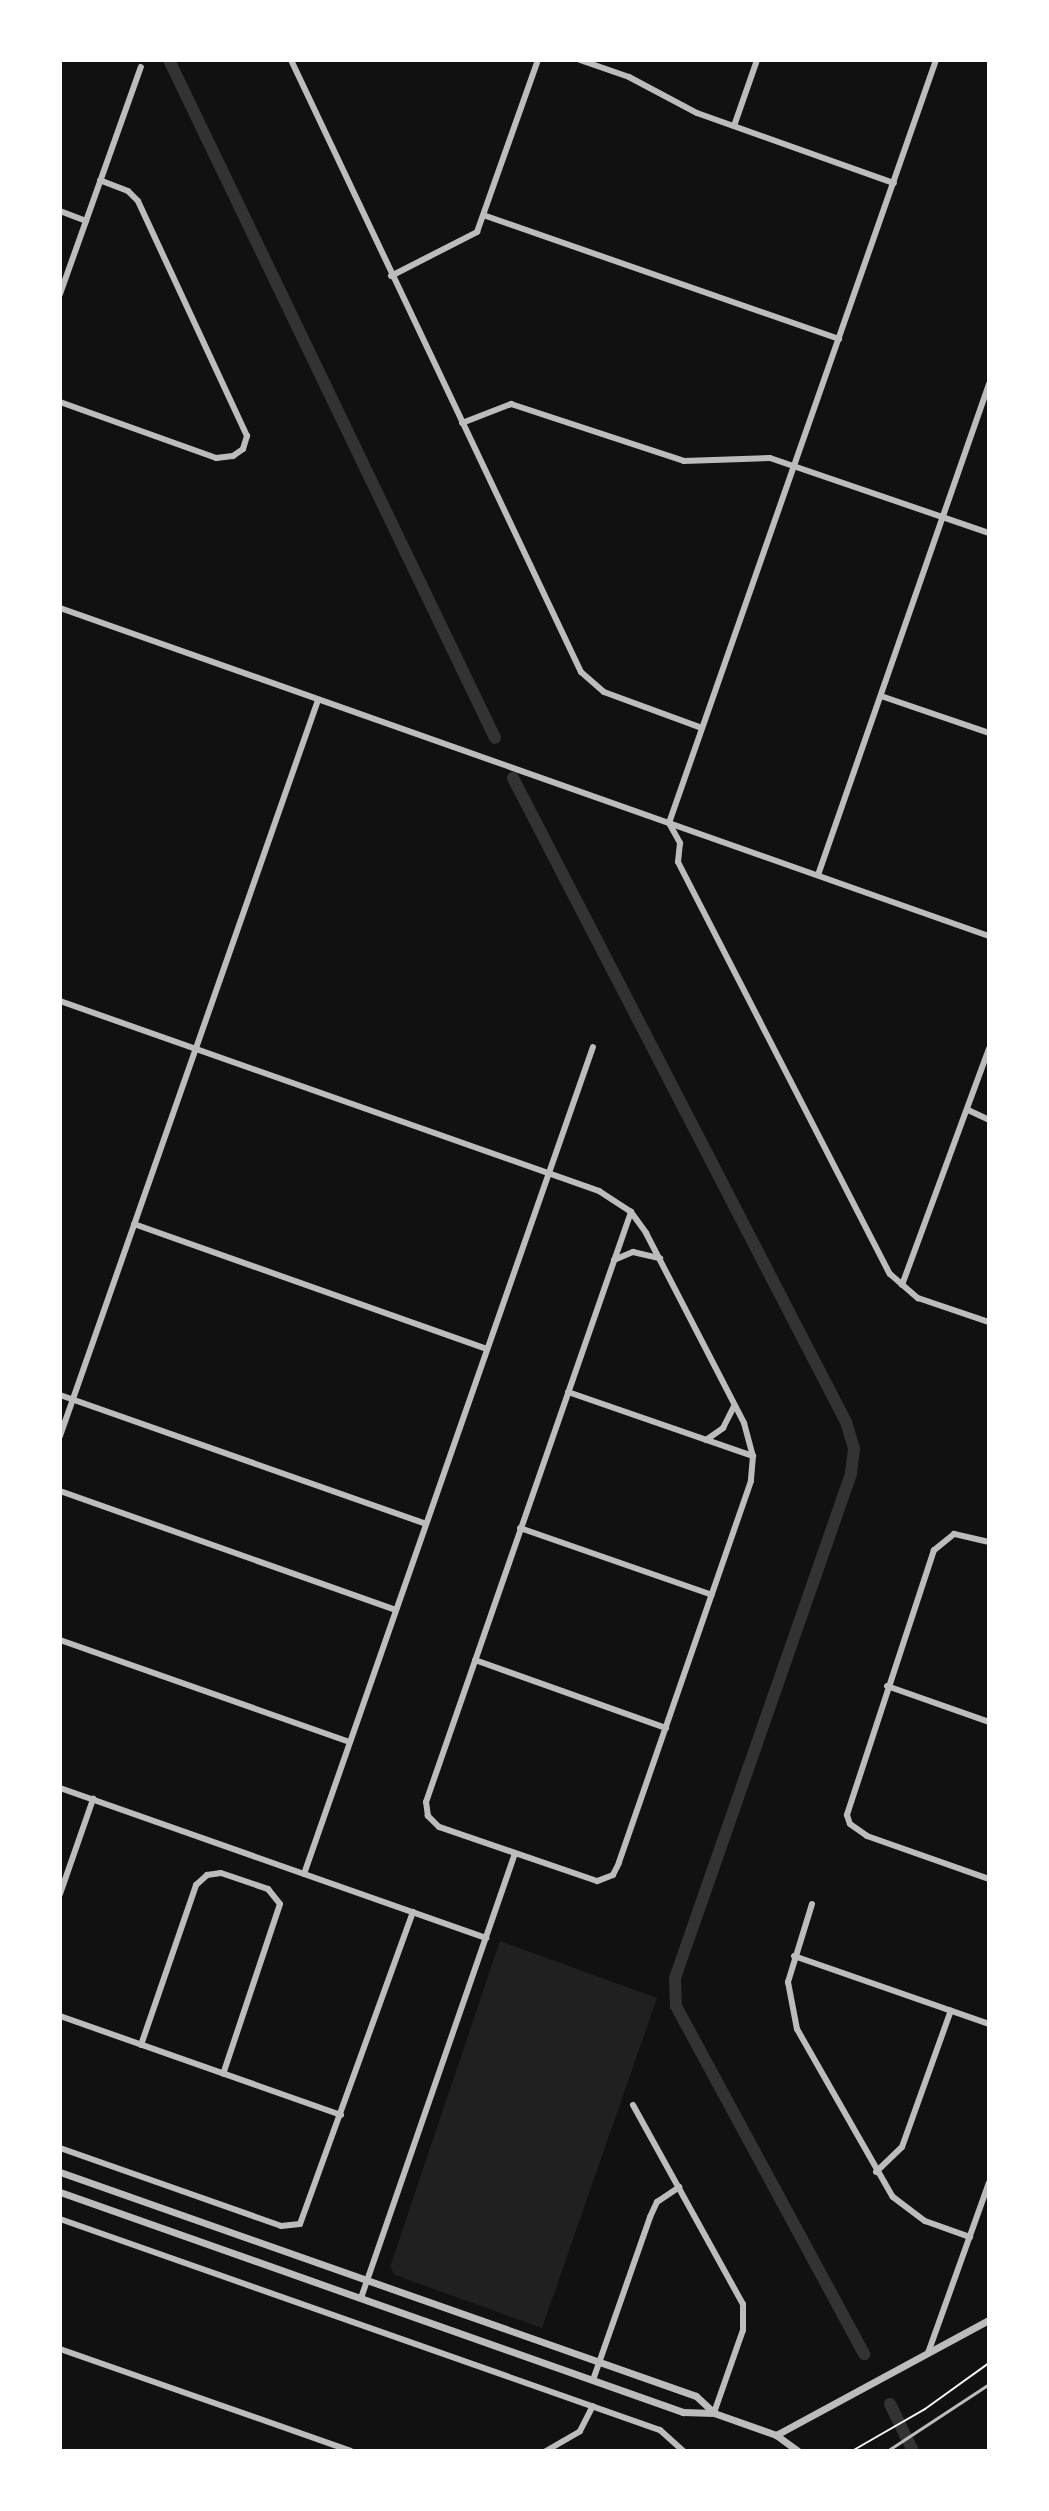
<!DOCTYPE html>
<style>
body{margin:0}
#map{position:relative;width:1049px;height:2511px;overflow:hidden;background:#111;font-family:Manrope,sans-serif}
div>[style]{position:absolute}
.green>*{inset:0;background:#202020}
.canal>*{height:12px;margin:-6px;padding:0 6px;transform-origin:6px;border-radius:6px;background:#333}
.path>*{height:2px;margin:-1px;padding:0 1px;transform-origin:1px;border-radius:1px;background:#f5f5f5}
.service>*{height:3px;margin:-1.5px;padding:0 1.5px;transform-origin:1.5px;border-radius:1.5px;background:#bcbcbc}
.minor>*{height:6px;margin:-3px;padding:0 3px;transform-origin:3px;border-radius:3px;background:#bcbcbc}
.tertiary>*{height:7px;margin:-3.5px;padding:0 3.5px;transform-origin:3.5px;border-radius:3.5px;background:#bcbcbc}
span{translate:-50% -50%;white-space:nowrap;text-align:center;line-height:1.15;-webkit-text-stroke:8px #fff;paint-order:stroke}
.frame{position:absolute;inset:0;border:62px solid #fff;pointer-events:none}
</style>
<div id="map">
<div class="green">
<i style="clip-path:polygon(500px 1941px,657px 1998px,542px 2328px,395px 2275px,390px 2267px)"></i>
</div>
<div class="canal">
<i style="left:169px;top:60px;width:752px;rotate:64.32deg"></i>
<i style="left:513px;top:778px;width:725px;rotate:62.66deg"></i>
<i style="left:846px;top:1422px;width:28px;rotate:73deg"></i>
<i style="left:854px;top:1449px;width:25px;rotate:97deg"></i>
<i style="left:851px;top:1474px;width:534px;rotate:109.25deg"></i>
<i style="left:675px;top:1978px;width:28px;rotate:88deg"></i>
<i style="left:676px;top:2006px;width:396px;rotate:61.6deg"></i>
<i style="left:890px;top:2404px;width:52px;rotate:63.9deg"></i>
</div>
<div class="path">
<i style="left:852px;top:2451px;width:84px;rotate:-29.9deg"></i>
<i style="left:925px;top:2409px;width:79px;rotate:-35.7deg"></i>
</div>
<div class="service">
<i style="left:887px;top:2451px;width:122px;rotate:-33.3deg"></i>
</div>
<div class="minor">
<i style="left:291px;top:60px;width:677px;rotate:64.65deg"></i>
<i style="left:581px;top:672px;width:30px;rotate:41deg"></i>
<i style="left:604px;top:692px;width:104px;rotate:20.2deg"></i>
<i style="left:580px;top:60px;width:52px;rotate:19.1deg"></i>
<i style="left:629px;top:77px;width:77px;rotate:27.9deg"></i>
<i style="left:697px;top:113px;width:209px;rotate:19.6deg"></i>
<i style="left:936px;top:60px;width:808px;rotate:109.29deg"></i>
<i style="left:669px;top:823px;width:23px;rotate:61deg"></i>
<i style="left:680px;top:843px;width:19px;rotate:96deg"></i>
<i style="left:678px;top:862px;width:463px;rotate:62.8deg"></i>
<i style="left:890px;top:1274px;width:37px;rotate:41deg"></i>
<i style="left:918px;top:1298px;width:75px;rotate:18.7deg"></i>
<i style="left:734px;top:126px;width:70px;rotate:-70.8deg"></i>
<i style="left:60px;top:211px;width:28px;rotate:21deg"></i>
<i style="left:486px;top:216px;width:374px;rotate:19.2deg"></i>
<i style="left:391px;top:276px;width:97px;rotate:-27.1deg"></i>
<i style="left:477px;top:232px;width:182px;rotate:-70.5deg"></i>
<i style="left:60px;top:294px;width:241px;rotate:-70.4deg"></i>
<i style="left:60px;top:402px;width:166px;rotate:19.7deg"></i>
<i style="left:216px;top:458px;width:17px;rotate:-7deg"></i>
<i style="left:233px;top:456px;width:12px;rotate:-35deg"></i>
<i style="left:243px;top:449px;width:14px;rotate:-73deg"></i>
<i style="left:247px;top:436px;width:259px;rotate:-114.9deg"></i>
<i style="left:138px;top:201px;width:14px;rotate:-135deg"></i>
<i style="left:128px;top:191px;width:30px;rotate:-159deg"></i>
<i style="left:462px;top:423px;width:53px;rotate:-21.2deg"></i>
<i style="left:511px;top:404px;width:182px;rotate:18.2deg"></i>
<i style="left:684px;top:461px;width:86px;rotate:-2deg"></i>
<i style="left:770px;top:458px;width:231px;rotate:18.9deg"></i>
<i style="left:60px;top:608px;width:985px;rotate:19.45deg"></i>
<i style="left:881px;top:696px;width:114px;rotate:18.9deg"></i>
<i style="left:818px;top:875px;width:520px;rotate:-70.8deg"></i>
<i style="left:60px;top:1001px;width:572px;rotate:19.42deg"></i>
<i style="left:599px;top:1191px;width:38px;rotate:33deg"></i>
<i style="left:631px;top:1212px;width:26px;rotate:54deg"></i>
<i style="left:646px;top:1233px;width:214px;rotate:62.7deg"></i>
<i style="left:744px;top:1423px;width:34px;rotate:75deg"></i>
<i style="left:753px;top:1456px;width:25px;rotate:95deg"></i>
<i style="left:751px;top:1481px;width:404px;rotate:109.1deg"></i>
<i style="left:619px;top:1863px;width:13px;rotate:117deg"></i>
<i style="left:613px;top:1875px;width:17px;rotate:159deg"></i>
<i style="left:597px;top:1881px;width:167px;rotate:-161.1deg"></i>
<i style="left:439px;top:1827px;width:16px;rotate:-135deg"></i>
<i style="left:428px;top:1816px;width:14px;rotate:-98deg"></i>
<i style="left:426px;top:1802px;width:625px;rotate:-70.84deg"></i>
<i style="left:968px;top:1110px;width:23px;rotate:25deg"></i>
<i style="left:134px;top:1224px;width:374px;rotate:19.5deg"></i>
<i style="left:614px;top:1260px;width:21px;rotate:-23deg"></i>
<i style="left:633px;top:1252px;width:28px;rotate:13deg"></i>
<i style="left:902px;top:1285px;width:252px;rotate:-69.8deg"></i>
<i style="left:568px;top:1392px;width:196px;rotate:19.1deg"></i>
<i style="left:60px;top:1395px;width:388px;rotate:19.4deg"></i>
<i style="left:60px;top:1436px;width:780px;rotate:-70.68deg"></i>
<i style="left:706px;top:1440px;width:21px;rotate:-35deg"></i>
<i style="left:723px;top:1428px;width:25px;rotate:-63deg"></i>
<i style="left:60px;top:1491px;width:356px;rotate:19.5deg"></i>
<i style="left:520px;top:1528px;width:203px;rotate:19.2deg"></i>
<i style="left:989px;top:1542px;width:36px;rotate:-167deg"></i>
<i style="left:954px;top:1534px;width:26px;rotate:141deg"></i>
<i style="left:934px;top:1550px;width:279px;rotate:108.2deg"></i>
<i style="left:847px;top:1815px;width:9px;rotate:72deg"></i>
<i style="left:850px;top:1824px;width:21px;rotate:35deg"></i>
<i style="left:867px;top:1836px;width:129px;rotate:19.4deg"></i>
<i style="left:60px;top:1640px;width:307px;rotate:19.4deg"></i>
<i style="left:475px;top:1660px;width:203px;rotate:19.6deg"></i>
<i style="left:887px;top:1686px;width:108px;rotate:19.4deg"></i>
<i style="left:60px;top:1788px;width:452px;rotate:19.4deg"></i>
<i style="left:304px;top:1874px;width:876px;rotate:-70.74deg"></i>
<i style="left:60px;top:1894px;width:101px;rotate:-70.8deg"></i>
<i style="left:812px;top:1904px;width:82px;rotate:107.1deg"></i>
<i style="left:788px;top:1982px;width:48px;rotate:79.2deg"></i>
<i style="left:797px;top:2029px;width:193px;rotate:60.3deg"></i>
<i style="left:893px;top:2197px;width:40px;rotate:37deg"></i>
<i style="left:925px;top:2221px;width:48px;rotate:19.6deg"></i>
<i style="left:794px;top:1956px;width:207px;rotate:19.2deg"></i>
<i style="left:60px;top:2016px;width:298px;rotate:19.4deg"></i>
<i style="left:141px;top:2045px;width:169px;rotate:-71deg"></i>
<i style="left:196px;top:1885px;width:15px;rotate:-42deg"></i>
<i style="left:207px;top:1875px;width:14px;rotate:-8deg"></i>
<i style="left:221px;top:1873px;width:50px;rotate:18.8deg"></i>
<i style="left:268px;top:1889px;width:19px;rotate:51deg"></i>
<i style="left:280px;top:1904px;width:179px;rotate:108.5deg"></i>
<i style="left:633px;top:2105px;width:227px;rotate:61.1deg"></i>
<i style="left:743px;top:2304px;width:26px;rotate:90deg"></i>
<i style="left:743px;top:2330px;width:88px;rotate:109.3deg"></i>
<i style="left:60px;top:2148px;width:234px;rotate:19.4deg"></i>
<i style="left:281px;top:2226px;width:19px;rotate:-6deg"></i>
<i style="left:300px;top:2224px;width:332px;rotate:-70.1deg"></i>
<i style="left:876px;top:2172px;width:36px;rotate:-44deg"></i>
<i style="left:902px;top:2147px;width:145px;rotate:-70.3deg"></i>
<i style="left:60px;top:2219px;width:636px;rotate:19.38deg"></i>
<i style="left:660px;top:2430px;width:31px;rotate:42deg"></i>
<i style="left:361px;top:2298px;width:470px;rotate:-70.9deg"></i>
<i style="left:60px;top:2349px;width:308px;rotate:19.3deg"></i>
<i style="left:928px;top:2353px;width:181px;rotate:-70.3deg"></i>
<i style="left:593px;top:2380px;width:173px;rotate:-70.7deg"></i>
<i style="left:650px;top:2217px;width:17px;rotate:-65deg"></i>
<i style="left:657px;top:2202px;width:27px;rotate:-34deg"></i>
<i style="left:546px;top:2451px;width:39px;rotate:-30deg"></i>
<i style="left:580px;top:2431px;width:28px;rotate:-63deg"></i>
</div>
<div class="tertiary">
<i style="left:60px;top:2172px;width:674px;rotate:19.4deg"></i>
<i style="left:696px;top:2396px;width:25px;rotate:43deg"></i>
<i style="left:60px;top:2192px;width:661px;rotate:19.45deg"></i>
<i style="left:683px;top:2412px;width:31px;rotate:2deg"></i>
<i style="left:714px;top:2413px;width:66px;rotate:19.5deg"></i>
<i style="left:776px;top:2435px;width:27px;rotate:36deg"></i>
<i style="left:776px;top:2435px;width:242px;rotate:-28.4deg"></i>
</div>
<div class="frame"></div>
</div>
